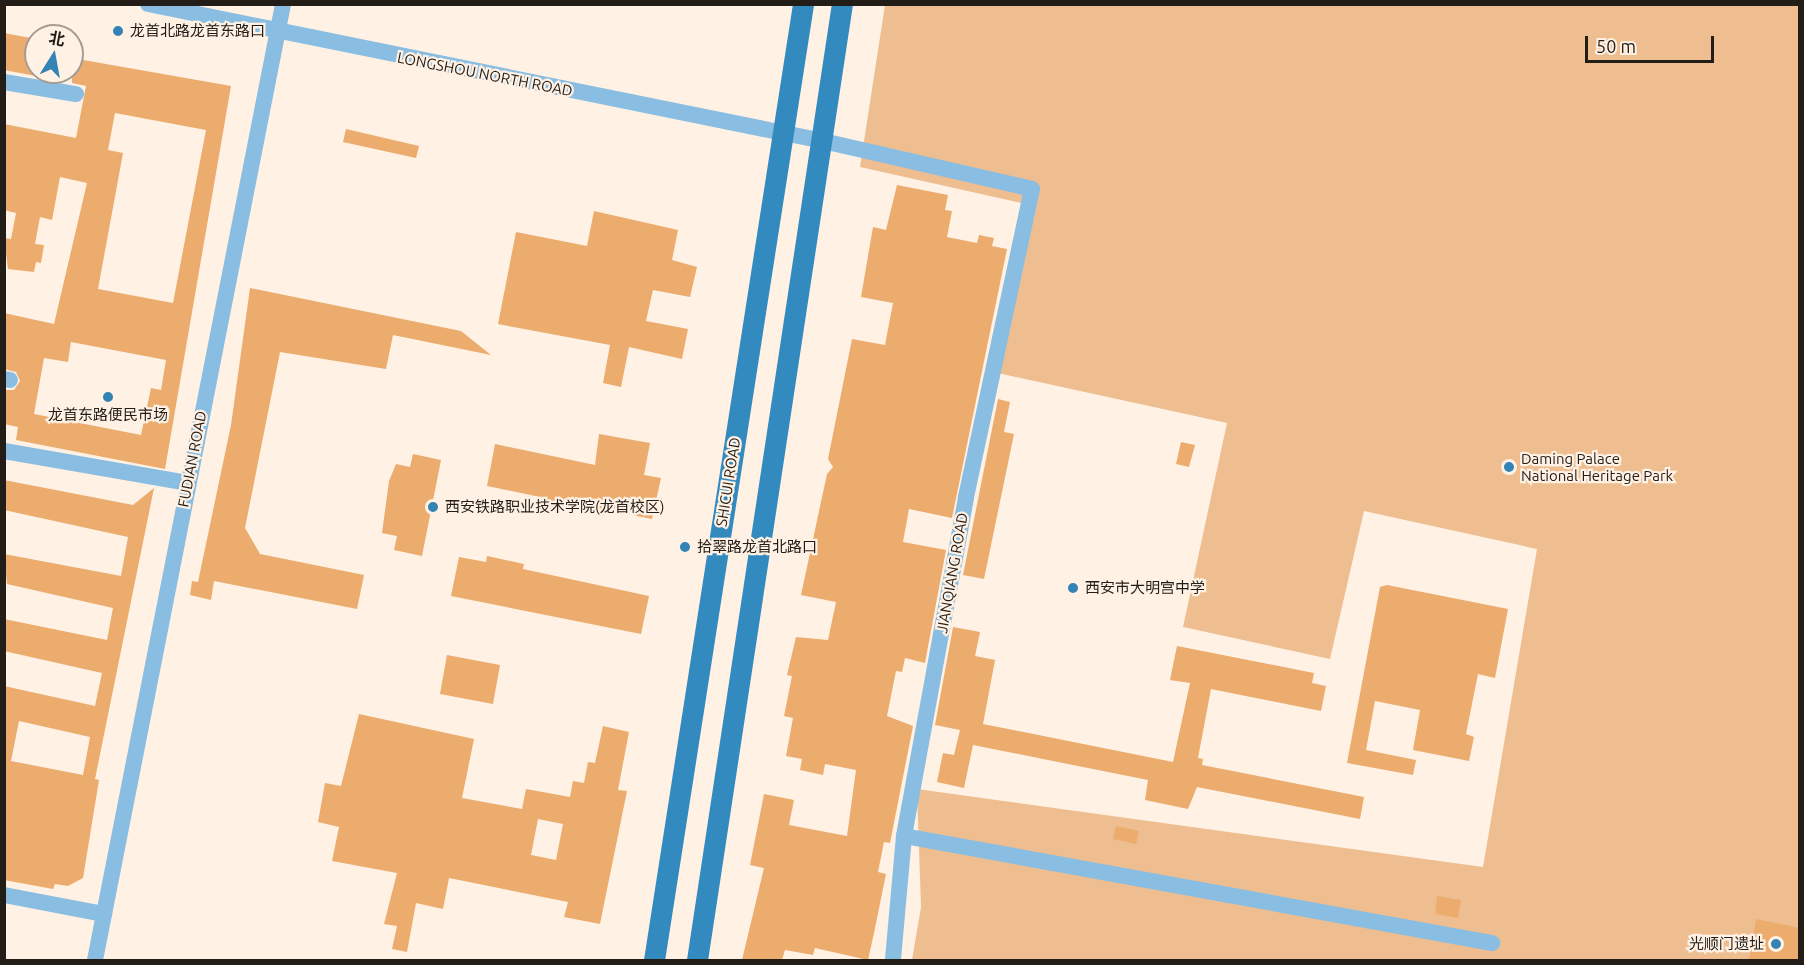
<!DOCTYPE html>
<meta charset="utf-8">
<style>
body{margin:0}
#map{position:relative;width:1804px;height:965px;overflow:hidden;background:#fff1e4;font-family:Ubuntu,"Noto Sans SC",sans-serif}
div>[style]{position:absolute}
.green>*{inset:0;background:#eebe90}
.building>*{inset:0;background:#ebac6e}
.minor>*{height:16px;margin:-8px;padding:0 8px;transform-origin:8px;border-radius:8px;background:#89bde2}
.major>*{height:21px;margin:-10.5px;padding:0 10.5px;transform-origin:10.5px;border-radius:10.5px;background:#338abf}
.dots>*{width:16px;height:16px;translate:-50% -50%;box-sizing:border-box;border:3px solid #fff1e4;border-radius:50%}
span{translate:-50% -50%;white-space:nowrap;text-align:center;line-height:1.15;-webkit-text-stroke:4.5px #fff1e4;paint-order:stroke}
.poi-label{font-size:15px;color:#231d17}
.left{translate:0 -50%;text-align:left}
.right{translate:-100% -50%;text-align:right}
.street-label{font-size:15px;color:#231d17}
.frame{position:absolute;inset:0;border:6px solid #231d17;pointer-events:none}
.north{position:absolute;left:24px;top:24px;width:60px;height:60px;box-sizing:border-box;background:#fff1e4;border:2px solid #a79c92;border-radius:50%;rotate:11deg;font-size:16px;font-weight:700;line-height:24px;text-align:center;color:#231d17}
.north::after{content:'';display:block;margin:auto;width:21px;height:27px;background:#3383b5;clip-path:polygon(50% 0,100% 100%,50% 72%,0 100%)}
.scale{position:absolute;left:1585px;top:36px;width:129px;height:27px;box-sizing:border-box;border:3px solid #231d17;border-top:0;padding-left:8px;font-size:18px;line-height:21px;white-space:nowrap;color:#231d17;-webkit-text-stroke:4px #fff1e4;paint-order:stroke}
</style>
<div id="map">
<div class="green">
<i style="clip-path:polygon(885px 5px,1799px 5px,1799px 960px,912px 960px,921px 907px,917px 789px,1483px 867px,1537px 549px,1364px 511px,1330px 659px,1183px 627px,1227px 423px,993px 372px,1030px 205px,860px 167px)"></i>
</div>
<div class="building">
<i style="clip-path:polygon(4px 33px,36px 39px,36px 76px,4px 70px)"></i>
<i style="clip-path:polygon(evenodd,72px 58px,231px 86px,165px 469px,16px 440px,18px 427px,4px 424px,4px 390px,14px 390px,20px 381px,16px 372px,4px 369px,4px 313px,54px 324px,87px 183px,60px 177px,52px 220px,40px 217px,35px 244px,44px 245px,41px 263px,36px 262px,34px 272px,8px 269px,4px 238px,11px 239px,16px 213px,4px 210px,4px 124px,76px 138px,86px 86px,72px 83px,72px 58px,115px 113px,206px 130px,173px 303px,98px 289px,123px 153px,108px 150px,115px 113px,72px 58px,71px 342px,166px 360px,161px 390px,151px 388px,141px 435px,34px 414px,44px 358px,68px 362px,71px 342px)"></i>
<i style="clip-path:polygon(346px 129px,419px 146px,416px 158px,343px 142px)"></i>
<i style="clip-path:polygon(897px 185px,948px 195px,945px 210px,952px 211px,947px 237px,977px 243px,979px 235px,994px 238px,992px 246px,1007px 249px,952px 518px,909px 509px,903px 542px,946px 550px,925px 663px,905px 658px,902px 672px,896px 671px,887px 716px,913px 726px,890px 843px,884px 842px,878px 872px,886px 874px,874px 933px,868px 960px,815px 948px,813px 955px,785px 950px,782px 960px,742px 960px,764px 868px,750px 865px,764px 794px,794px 800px,789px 825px,847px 836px,856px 770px,825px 764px,823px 775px,800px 770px,802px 759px,786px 756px,793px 718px,784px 716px,792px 676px,787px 675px,796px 637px,828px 640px,836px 602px,801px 595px,827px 474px,833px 467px,828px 459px,852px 339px,885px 345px,893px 303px,861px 297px,873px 227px,886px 230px)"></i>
<i style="clip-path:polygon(594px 211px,678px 230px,672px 260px,697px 267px,690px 297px,653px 290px,646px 321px,688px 329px,682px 359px,629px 347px,621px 387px,603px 383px,610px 345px,498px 324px,516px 232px,587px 246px)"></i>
<i style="clip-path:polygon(250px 288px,461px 331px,491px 355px,393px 335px,386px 369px,280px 352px,245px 528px,260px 554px,364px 575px,357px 609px,214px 581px,211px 600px,190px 595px,192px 581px,198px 582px,231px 425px)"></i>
<i style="clip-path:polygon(998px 399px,1010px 402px,1004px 432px,1014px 434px,984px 579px,963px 575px)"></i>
<i style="clip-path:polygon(599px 434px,650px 443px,644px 475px,661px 478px,652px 519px,559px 500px,557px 511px,543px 508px,545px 498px,487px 486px,495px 444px,595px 465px)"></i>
<i style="clip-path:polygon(1181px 442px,1195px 445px,1189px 467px,1176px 464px)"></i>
<i style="clip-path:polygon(413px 454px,441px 460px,422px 556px,394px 550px,397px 536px,382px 533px,389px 481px,396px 464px,410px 467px)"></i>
<i style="clip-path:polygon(evenodd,4px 480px,133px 505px,154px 488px,95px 779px,99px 780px,83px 878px,68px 886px,55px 884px,53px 889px,4px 880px,4px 686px,95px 706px,102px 673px,4px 651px,4px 619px,107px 640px,113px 608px,7px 584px,4px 554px,121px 576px,128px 537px,4px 510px,4px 480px,19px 721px,90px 737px,83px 775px,11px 761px,19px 721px)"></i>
<i style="clip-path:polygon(487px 556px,524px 564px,523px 569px,649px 596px,641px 634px,451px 596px,459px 557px,486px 562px)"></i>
<i style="clip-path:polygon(1387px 585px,1508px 609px,1495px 678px,1478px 674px,1466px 734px,1474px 737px,1469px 761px,1413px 750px,1420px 710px,1375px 701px,1366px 750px,1416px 760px,1413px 775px,1347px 763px,1380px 587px)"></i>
<i style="clip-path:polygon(953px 627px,980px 632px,975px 656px,995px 660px,983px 724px,1173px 762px,1190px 683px,1170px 680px,1177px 646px,1314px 673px,1312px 683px,1326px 686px,1321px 711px,1211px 689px,1198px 758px,1203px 759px,1202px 765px,1364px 797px,1360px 819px,1197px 787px,1188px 809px,1145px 800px,1148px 780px,973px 745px,964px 788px,937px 782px,943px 753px,954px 755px,960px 730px,935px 725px)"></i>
<i style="clip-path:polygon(447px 655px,500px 665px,493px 704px,440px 694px)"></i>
<i style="clip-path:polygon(evenodd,359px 714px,474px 739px,462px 798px,522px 809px,526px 789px,570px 797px,573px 781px,584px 783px,588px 762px,595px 763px,603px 726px,629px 732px,618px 790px,627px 791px,600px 924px,564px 917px,568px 902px,563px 901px,449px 878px,443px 909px,416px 903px,407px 952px,392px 949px,397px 926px,384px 924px,397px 873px,332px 861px,339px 827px,318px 822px,325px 783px,341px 786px,359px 714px,538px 819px,563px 824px,556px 860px,531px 855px,538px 819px)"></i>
<i style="clip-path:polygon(1116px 826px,1139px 831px,1136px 844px,1113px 839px)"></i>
<i style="clip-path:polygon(1437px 896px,1461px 900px,1458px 918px,1435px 914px)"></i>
<i style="clip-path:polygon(1756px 919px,1800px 928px,1800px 960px,1749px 960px)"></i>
</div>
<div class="minor">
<i style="left:148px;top:4px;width:689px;rotate:11.47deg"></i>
<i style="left:823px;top:141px;width:214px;rotate:12.9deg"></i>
<i style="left:1032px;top:189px;width:316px;rotate:102.1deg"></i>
<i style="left:966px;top:498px;width:344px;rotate:100.4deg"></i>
<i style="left:904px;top:836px;width:124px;rotate:95.1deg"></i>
<i style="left:4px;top:82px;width:73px;rotate:9.5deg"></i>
<i style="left:4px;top:379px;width:6px;rotate:9deg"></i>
<i style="left:4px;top:451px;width:186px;rotate:9.9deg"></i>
<i style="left:904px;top:836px;width:598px;rotate:10.31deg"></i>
<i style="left:4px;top:895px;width:102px;rotate:10.8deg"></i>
<i style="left:95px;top:960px;width:974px;rotate:-78.87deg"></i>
</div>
<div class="major">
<i style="left:654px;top:960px;width:968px;rotate:-81.14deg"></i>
<i style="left:697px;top:960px;width:967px;rotate:-81.38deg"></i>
</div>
<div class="dots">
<i style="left:118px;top:31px;background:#3383b5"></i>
<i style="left:108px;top:397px;background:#3383b5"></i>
<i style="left:1509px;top:467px;background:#3383b5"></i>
<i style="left:433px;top:507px;background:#3383b5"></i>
<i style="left:685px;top:547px;background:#3383b5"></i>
<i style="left:1073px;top:588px;background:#3383b5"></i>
<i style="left:1776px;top:944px;background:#3383b5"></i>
</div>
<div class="poi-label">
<span class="left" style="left:130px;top:31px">龙首北路龙首东路口</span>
<span style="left:108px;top:415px">龙首东路便民市场</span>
<span class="left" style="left:1521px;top:467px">Daming Palace<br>National Heritage Park</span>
<span class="left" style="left:445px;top:507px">西安铁路职业技术学院(龙首校区)</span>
<span class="left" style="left:697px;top:547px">拾翠路龙首北路口</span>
<span class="left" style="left:1085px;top:588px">西安市大明宫中学</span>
<span class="right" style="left:1764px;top:944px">光顺门遗址</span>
</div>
<div class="street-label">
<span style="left:485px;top:74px;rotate:11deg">LONGSHOU NORTH ROAD</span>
<span style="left:192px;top:459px;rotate:-79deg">FUDIAN ROAD</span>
<span style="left:728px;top:482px;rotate:-81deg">SHICUI ROAD</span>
<span style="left:952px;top:573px;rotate:-80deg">JIANQIANG ROAD</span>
</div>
<div class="frame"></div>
<div class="north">北</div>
<div class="scale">50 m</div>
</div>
